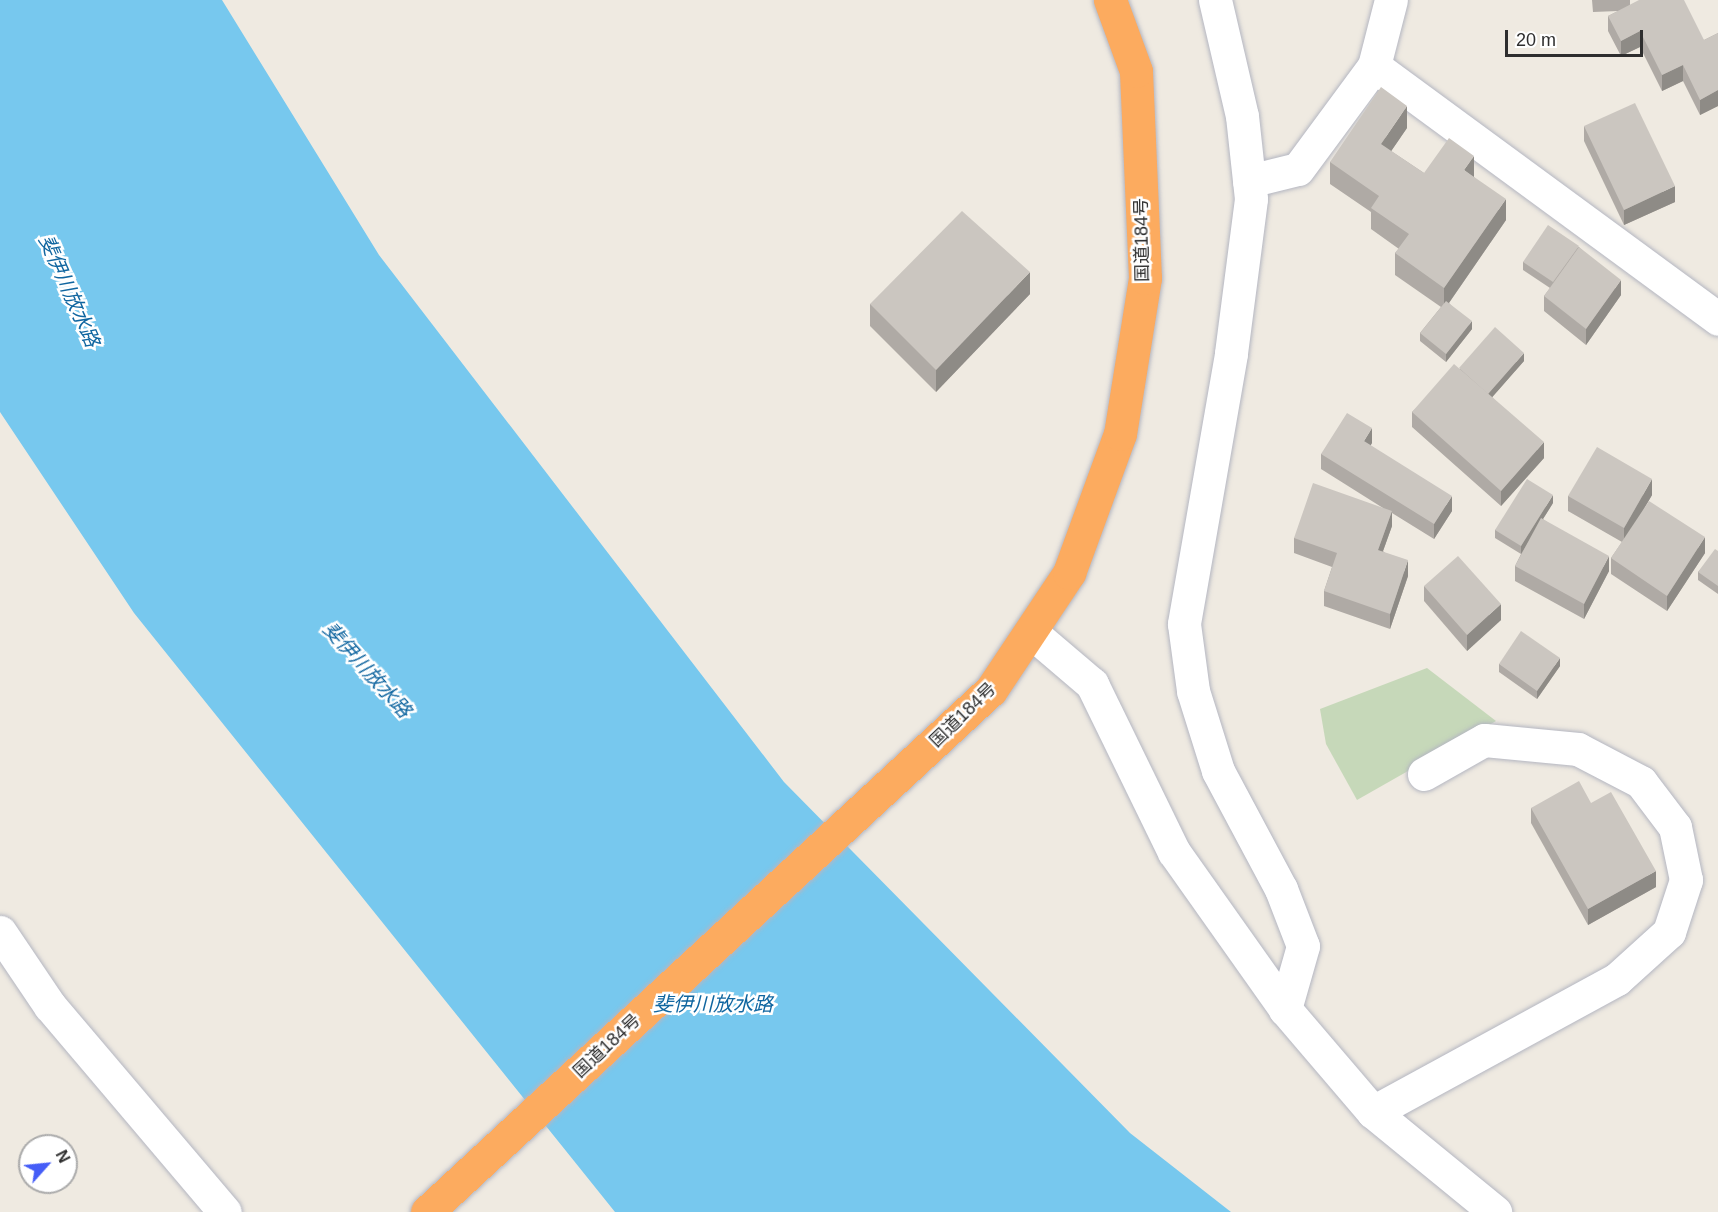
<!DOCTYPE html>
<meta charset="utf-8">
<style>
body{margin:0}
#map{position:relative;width:1718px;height:1212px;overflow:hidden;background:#efeae1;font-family:Arial,"Noto Sans JP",sans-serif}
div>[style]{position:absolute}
.cemetery>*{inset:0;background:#c6d8b9}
.water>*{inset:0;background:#77c8ee}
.roads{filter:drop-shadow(0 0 2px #b4b6c1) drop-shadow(0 0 2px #b4b6c1)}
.street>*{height:33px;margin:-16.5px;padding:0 16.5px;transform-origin:16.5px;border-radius:16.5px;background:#fff}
.secondary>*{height:33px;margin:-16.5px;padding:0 16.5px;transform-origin:16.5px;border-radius:16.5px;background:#fff}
.highway>*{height:33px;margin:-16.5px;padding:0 16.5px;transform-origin:16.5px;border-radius:16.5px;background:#fcab5f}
.wall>*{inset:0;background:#afaaa5}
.shaded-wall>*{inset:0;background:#8e8b86}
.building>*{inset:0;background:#cbc6c0}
span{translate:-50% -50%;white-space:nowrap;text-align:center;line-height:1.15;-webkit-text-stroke:5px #fff;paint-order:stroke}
.street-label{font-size:18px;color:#2e2e2e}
.water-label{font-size:20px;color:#1066a0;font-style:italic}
.north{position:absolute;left:18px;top:1134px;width:60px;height:60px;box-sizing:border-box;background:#fff;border:2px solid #ababab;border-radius:50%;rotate:63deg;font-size:16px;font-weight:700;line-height:24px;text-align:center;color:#2e2e2e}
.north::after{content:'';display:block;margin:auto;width:21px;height:27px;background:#455df7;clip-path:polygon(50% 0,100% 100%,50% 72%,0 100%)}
.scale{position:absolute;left:1505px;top:30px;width:138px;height:27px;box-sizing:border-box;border:3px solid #2e2e2e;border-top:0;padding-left:8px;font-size:18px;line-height:21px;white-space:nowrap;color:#2e2e2e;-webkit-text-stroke:4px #fff;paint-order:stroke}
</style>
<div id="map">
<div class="cemetery">
<i style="clip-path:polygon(1427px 668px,1496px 721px,1357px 800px,1326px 744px,1320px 709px)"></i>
</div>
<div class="water">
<i style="clip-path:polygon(0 0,222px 0,379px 255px,784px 782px,1130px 1133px,1231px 1212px,615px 1212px,134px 613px,0 412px)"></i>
</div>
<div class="roads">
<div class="street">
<i style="left:1215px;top:0;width:119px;rotate:76.9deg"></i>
<i style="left:1242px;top:116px;width:83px;rotate:83.8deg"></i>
<i style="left:1251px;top:199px;width:156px;rotate:97.4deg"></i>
<i style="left:1231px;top:354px;width:274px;rotate:99.9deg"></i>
<i style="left:1184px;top:624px;width:68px;rotate:82.3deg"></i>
<i style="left:1193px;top:691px;width:84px;rotate:72.6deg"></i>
<i style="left:1218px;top:771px;width:134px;rotate:61.9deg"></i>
<i style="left:1281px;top:889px;width:61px;rotate:68.9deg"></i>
<i style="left:1303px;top:946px;width:66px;rotate:105.9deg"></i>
<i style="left:1374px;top:66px;width:427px;rotate:36.3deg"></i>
<i style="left:1249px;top:181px;width:50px;rotate:-13.8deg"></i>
<i style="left:1298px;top:169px;width:128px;rotate:-53.6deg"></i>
<i style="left:1374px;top:66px;width:68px;rotate:-75.6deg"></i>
<i style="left:1032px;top:633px;width:79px;rotate:40.4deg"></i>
<i style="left:1092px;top:684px;width:187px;rotate:64deg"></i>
<i style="left:1174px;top:852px;width:192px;rotate:54.7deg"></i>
<i style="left:1285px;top:1009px;width:135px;rotate:49.5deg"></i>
<i style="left:1373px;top:1112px;width:158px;rotate:39.3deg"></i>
<i style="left:1373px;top:1112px;width:278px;rotate:-28.6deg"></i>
<i style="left:1617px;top:979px;width:70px;rotate:-42.1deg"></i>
<i style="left:1669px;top:932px;width:55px;rotate:-71.9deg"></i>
<i style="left:1686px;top:880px;width:54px;rotate:-101.7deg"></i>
<i style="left:1675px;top:827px;width:56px;rotate:-127.1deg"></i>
<i style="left:1641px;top:782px;width:71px;rotate:-152.4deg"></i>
<i style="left:1578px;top:749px;width:94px;rotate:-174.5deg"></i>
<i style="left:1484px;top:740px;width:69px;rotate:150.5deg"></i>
</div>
<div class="secondary">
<i style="left:0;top:932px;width:89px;rotate:56deg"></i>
<i style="left:50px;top:1006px;width:270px;rotate:49.7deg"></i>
</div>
<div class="highway">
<i style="left:427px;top:1212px;width:768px;rotate:-42.79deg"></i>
<i style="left:991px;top:690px;width:141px;rotate:-56.3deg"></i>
<i style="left:1069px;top:573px;width:148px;rotate:-69.9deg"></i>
<i style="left:1120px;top:434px;width:158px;rotate:-80.9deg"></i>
<i style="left:1145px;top:278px;width:207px;rotate:-92.5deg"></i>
<i style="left:1136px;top:71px;width:76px;rotate:-110.1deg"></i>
</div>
</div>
<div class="wall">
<i style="clip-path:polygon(1592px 0,1630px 0,1630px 5px,1704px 40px,1718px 33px,1718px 106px,1700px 115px,1683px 81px,1662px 91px,1640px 47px,1621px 56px,1608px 31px,1608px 16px,1618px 11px,1593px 12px)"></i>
<i style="clip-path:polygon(1584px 126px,1675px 202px,1624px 225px,1584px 141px)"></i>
<i style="clip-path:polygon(1407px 128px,1391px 151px,1424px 173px,1474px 177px,1506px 220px,1449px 303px,1472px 329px,1446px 362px,1420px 341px,1420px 333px,1441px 307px,1395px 275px,1395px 253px,1399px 249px,1371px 229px,1371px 212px,1330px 184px,1330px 162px)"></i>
<i style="clip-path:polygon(1579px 247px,1621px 295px,1586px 345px,1544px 311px,1544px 296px,1550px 288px,1523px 270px,1523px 262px)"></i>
<i style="clip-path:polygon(1030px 294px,936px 392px,870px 326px,870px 304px)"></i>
<i style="clip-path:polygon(1524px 361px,1492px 397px,1544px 458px,1501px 506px,1412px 427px,1412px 412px,1459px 369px)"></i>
<i style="clip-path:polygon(1372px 443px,1370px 445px,1452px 511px,1434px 539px,1392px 513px,1392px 526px,1383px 551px,1408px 576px,1390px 629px,1324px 606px,1324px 591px,1332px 567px,1294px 553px,1294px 538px,1383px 508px,1321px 469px,1321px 454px)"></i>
<i style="clip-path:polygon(1652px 495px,1644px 509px,1705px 553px,1667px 611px,1611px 574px,1611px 558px,1622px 542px,1568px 511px,1568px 496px)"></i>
<i style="clip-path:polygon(1553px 503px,1543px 519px,1609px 571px,1584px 619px,1515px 581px,1515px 566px,1521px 554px,1495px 538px,1495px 530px)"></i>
<i style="clip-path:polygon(1718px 551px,1718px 594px,1698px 580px,1698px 572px)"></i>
<i style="clip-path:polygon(1424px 586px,1501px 620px,1467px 651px,1424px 601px)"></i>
<i style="clip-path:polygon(1499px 664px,1560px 666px,1537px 699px,1499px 672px)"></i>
<i style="clip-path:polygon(1591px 803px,1656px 887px,1588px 925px,1531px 823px,1531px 808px)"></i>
</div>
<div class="shaded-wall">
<i style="clip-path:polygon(1640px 31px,1640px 47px,1621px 56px,1621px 41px)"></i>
<i style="clip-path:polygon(1683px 65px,1683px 81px,1662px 91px,1662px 75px)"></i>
<i style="clip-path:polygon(1718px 90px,1718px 106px,1700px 115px,1700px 100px)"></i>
<i style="clip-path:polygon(1407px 106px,1407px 128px,1381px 166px,1381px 144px)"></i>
<i style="clip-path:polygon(1474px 156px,1474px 178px,1464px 170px)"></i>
<i style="clip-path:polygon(1675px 186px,1675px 202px,1624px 225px,1624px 210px)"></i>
<i style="clip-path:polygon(1506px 199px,1506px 220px,1444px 310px,1444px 288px)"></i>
<i style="clip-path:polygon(1030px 272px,1030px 294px,936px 392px,936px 370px)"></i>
<i style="clip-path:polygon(1621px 280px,1621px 295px,1586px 345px,1586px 329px)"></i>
<i style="clip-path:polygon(1472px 321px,1472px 329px,1446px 362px,1446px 354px)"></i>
<i style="clip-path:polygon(1524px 353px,1524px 361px,1488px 402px,1488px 394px)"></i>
<i style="clip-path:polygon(1372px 428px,1372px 443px,1364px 457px,1364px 441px)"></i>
<i style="clip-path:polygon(1544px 442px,1544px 458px,1501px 506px,1501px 491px)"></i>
<i style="clip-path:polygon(1652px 479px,1652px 495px,1624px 543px,1624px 528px)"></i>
<i style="clip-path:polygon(1553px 495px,1553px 503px,1521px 554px,1521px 546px)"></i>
<i style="clip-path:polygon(1452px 496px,1452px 511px,1434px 539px,1434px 524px)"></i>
<i style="clip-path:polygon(1392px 511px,1392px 526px,1378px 565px,1378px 550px)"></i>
<i style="clip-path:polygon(1705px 537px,1705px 553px,1667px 611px,1667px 596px)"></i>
<i style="clip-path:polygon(1609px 556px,1609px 571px,1584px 619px,1584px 604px)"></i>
<i style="clip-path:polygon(1408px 560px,1408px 576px,1390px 629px,1390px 614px)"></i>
<i style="clip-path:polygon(1501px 604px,1501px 620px,1467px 651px,1467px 635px)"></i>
<i style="clip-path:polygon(1560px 658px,1560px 666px,1537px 699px,1537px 691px)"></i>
<i style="clip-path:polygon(1656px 871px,1656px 887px,1588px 925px,1588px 909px)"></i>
</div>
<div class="building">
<i style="clip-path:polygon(1639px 0,1684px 0,1704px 40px,1718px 33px,1718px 90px,1700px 100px,1683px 65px,1662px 75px,1640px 31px,1621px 41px,1608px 16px)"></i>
<i style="clip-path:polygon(1381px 87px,1407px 106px,1381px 144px,1424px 173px,1449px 138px,1474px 156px,1464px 170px,1506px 199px,1444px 288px,1395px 253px,1409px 234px,1371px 208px,1379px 196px,1330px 162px)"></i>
<i style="clip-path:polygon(1635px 103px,1675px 186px,1624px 210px,1584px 126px)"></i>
<i style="clip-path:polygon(962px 211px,1030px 272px,936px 370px,870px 304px)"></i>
<i style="clip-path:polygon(1548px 225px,1579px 246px,1553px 282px,1523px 262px)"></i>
<i style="clip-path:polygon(1579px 247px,1621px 280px,1586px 329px,1544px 296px)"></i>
<i style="clip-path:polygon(1446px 301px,1472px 321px,1446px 354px,1420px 333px)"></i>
<i style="clip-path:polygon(1495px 327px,1524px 353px,1488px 394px,1459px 368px)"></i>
<i style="clip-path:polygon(1454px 364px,1544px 442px,1501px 491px,1412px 412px)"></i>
<i style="clip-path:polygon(1347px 413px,1372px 428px,1364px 441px,1452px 496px,1434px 524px,1321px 454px)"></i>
<i style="clip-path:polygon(1597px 447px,1652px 479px,1624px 528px,1568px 496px)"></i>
<i style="clip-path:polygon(1527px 479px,1553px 495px,1521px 546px,1495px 530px)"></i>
<i style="clip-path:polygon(1313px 483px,1392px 511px,1378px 550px,1408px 560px,1390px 614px,1324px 591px,1337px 553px,1294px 538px)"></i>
<i style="clip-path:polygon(1649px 501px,1705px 537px,1667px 596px,1611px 558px)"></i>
<i style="clip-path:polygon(1541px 518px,1609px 556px,1584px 604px,1515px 566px)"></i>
<i style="clip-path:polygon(1715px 549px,1718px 551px,1718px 586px,1698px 572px)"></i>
<i style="clip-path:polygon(1458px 556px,1501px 604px,1467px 635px,1424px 586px)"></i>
<i style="clip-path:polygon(1521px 631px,1560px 658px,1537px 691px,1499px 664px)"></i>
<i style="clip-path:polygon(1579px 781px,1591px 803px,1611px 792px,1656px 871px,1588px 909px,1531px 808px)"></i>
</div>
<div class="street-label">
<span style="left:1142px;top:240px;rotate:-91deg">国道184号</span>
<span style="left:963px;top:715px;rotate:-44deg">国道184号</span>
<span style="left:607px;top:1046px;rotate:-43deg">国道184号</span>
</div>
<div class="water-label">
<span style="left:69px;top:291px;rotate:66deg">斐伊川放水路</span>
<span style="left:367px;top:670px;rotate:48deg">斐伊川放水路</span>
<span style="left:713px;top:1004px">斐伊川放水路</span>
</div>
<div class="north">N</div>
<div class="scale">20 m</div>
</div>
